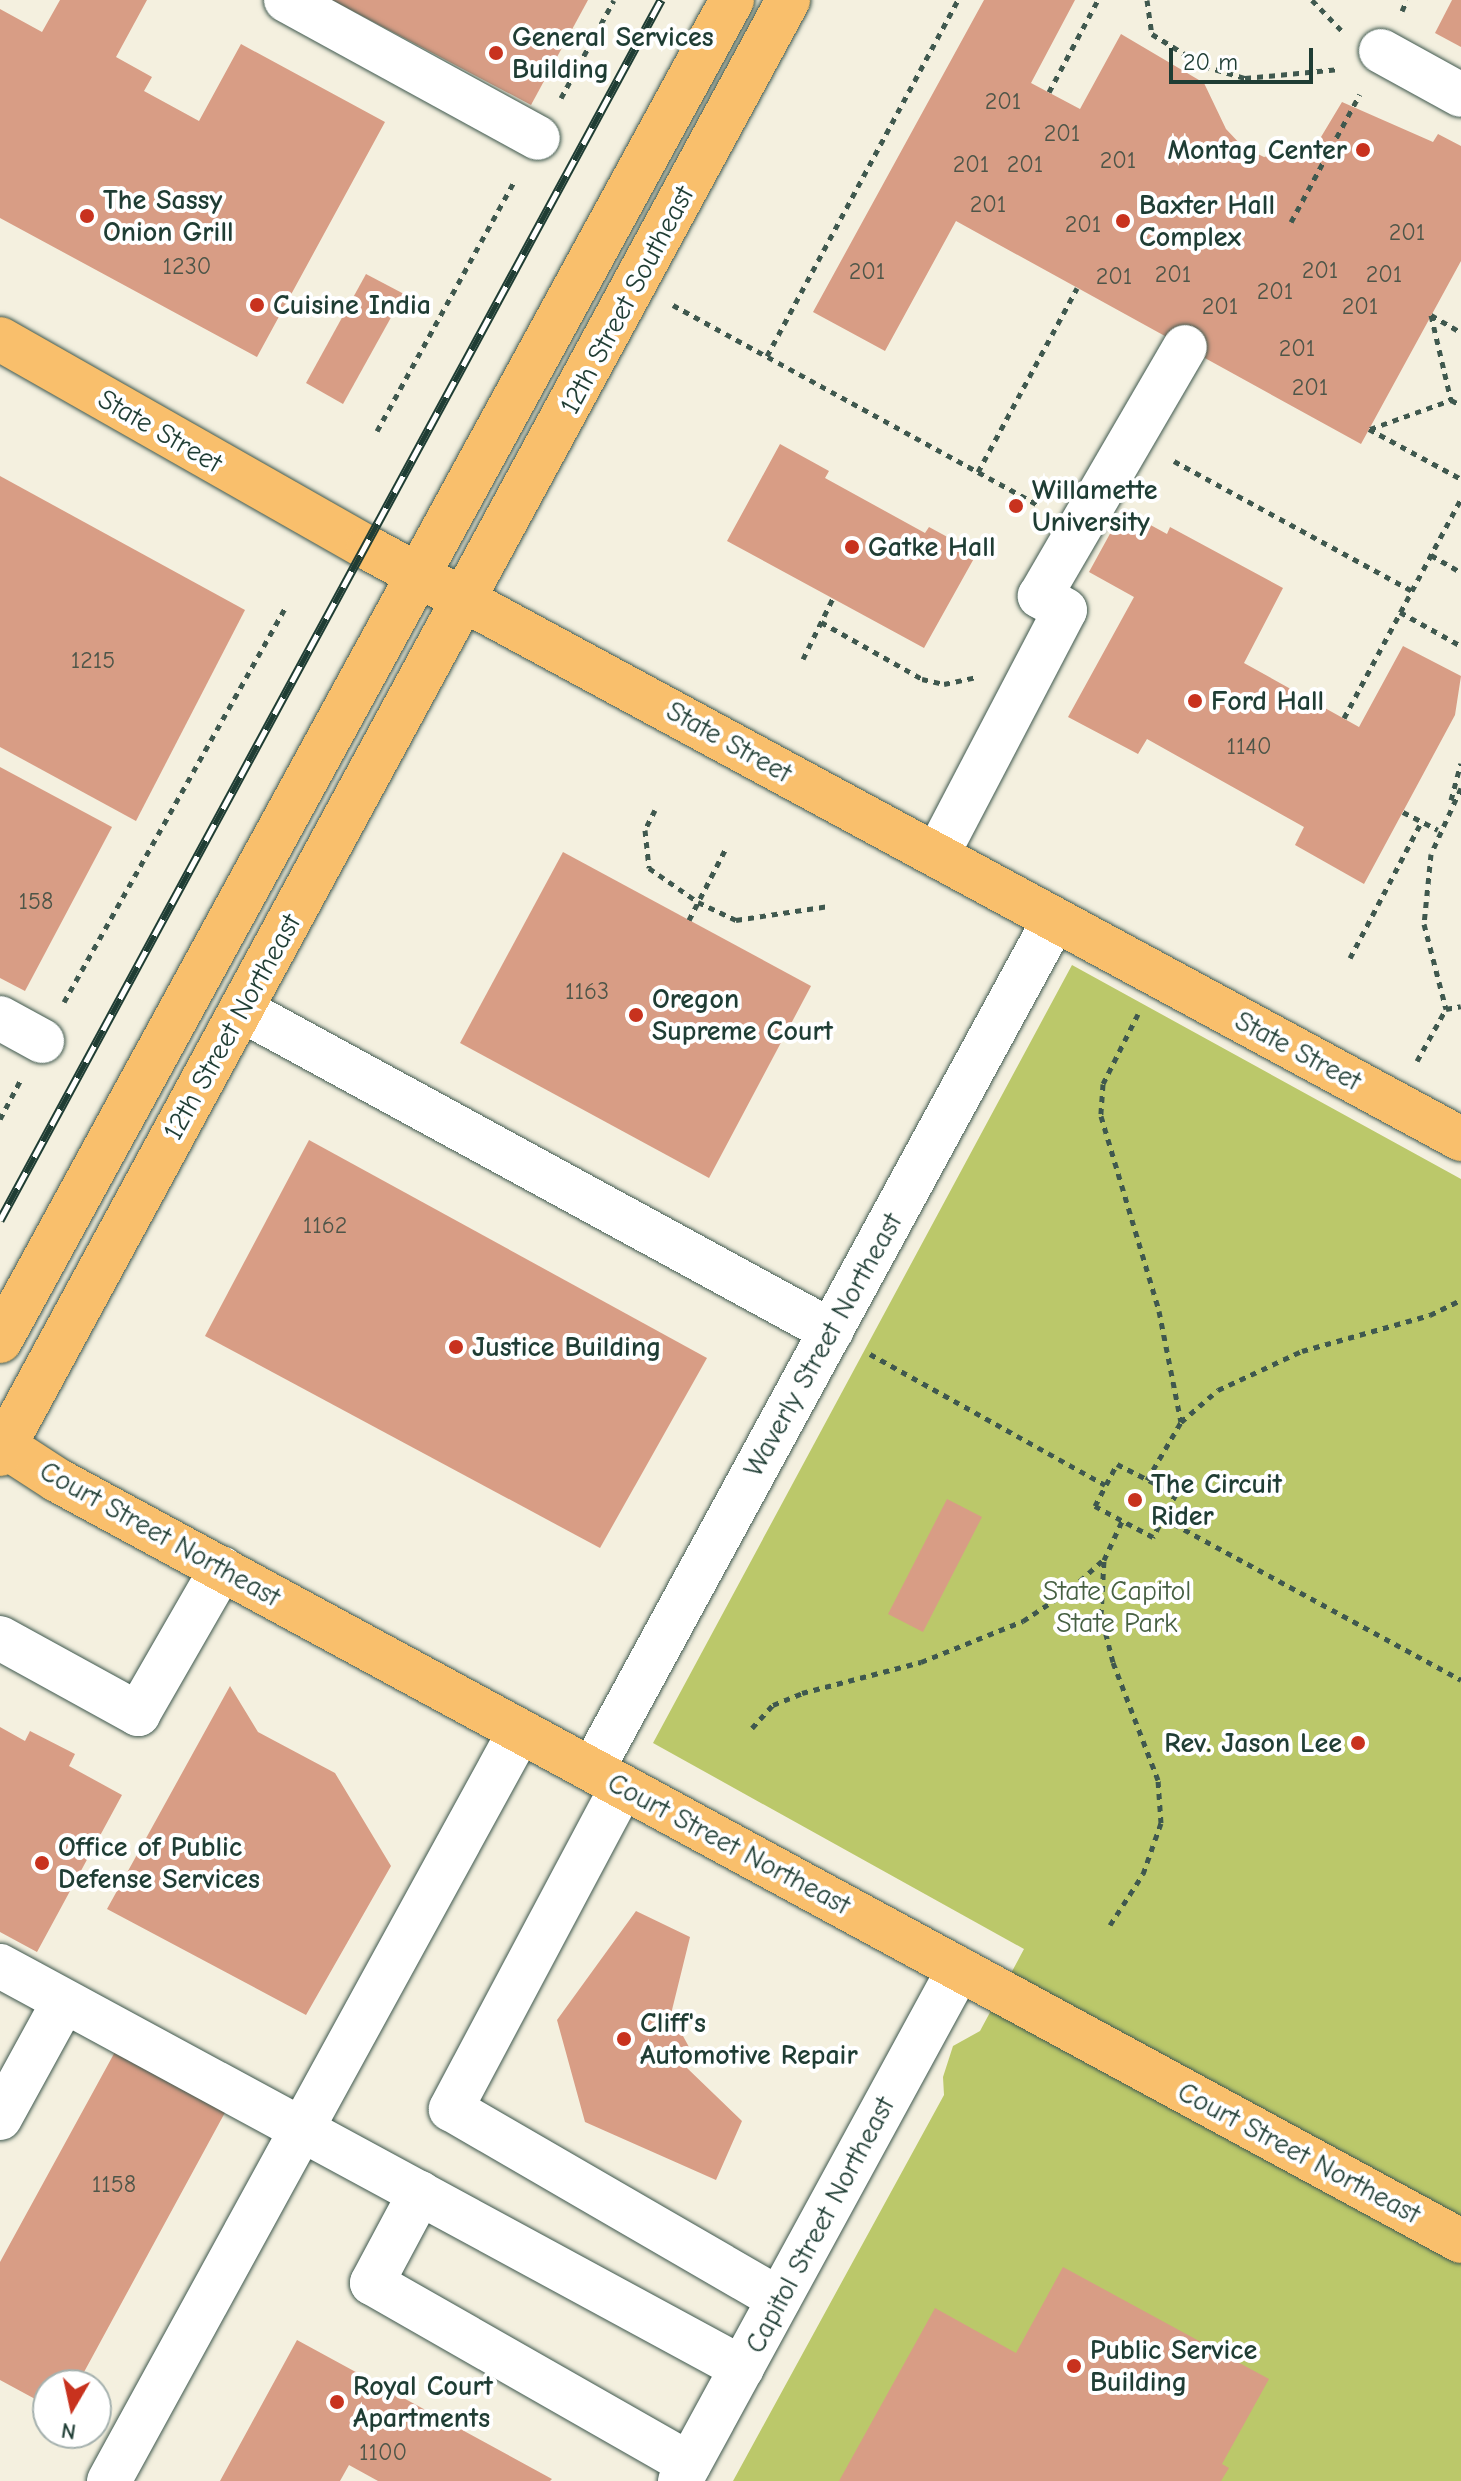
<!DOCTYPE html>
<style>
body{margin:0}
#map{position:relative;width:1461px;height:2481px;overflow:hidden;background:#f4f0df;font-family:"Comic Neue",sans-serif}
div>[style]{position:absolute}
.green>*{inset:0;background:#bbc86a}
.building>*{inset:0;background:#d89d85}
.path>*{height:5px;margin-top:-2.5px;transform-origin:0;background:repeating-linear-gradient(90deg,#3f584e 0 6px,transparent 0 12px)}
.roads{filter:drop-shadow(0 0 2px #3f584e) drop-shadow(0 0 2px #3f584e)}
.minor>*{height:44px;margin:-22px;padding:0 22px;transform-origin:22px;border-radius:22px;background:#fff}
.major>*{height:44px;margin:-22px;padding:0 22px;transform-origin:22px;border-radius:22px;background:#f9bf6c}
.rail>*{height:9px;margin-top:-4.5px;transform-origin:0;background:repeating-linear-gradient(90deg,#fff 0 18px,#1f3d34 0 36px);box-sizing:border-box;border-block:2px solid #1f3d34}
.dots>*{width:22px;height:22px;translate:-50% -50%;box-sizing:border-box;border:4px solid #fff;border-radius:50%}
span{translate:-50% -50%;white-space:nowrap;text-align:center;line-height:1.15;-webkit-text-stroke:8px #fff;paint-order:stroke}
.number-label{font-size:24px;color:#4d5548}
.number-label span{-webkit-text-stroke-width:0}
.poi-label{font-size:28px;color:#1f3d34;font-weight:700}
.left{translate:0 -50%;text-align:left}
.right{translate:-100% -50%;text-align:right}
.street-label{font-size:28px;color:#1f3d34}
.park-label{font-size:28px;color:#466042}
.north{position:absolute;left:32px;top:2369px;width:80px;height:80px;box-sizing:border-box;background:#fff;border:2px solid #a5b1ae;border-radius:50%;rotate:189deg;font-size:22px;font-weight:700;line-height:32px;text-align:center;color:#1f3d34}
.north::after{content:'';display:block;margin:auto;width:28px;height:36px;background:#c8321e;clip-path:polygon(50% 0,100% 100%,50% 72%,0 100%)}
.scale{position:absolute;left:1169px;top:48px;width:144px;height:36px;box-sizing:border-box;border:4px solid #1f3d34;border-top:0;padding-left:10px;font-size:24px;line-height:28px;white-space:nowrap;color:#1f3d34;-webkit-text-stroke:6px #fff;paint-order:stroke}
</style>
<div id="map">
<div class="green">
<i style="clip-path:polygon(1072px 965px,1461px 1179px,1461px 2481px,733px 2481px,944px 2095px,943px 2077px,953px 2046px,980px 2031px,1024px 1949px,653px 1743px)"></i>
</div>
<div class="building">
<i style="clip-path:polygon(60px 0,147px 0,116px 57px,152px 77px,144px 91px,199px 121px,241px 44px,385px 122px,257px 357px,0 218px,0 9px,42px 32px)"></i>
<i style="clip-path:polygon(332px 0,588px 0,531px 105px)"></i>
<i style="clip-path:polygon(984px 0,1075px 0,1031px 83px,1080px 109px,1121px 34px,1204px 83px,1226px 129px,1243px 147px,1264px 157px,1310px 145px,1321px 137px,1342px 102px,1433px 142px,1438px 134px,1461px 146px,1461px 261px,1361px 444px,956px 221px,885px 351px,813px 312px)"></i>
<i style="clip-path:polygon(1452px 0,1461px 0,1461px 47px,1435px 33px)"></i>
<i style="clip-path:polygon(366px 274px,404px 294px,343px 404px,306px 383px)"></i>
<i style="clip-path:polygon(780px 444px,829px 471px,825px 478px,925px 533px,929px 527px,977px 553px,924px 648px,727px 541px)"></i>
<i style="clip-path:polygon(0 476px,245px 610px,136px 821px,0 747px)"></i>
<i style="clip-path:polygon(1123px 510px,1167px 534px,1170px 527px,1283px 588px,1244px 663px,1359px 727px,1403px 646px,1461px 676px,1455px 715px,1364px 884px,1295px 845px,1304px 827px,1147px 739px,1138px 754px,1068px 717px,1134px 597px,1089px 572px)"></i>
<i style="clip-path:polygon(0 767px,112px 827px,25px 991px,0 978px)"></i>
<i style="clip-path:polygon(563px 852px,811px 986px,709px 1178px,460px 1043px)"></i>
<i style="clip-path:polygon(309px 1140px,707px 1358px,600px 1548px,205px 1336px)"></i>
<i style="clip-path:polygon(947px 1499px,982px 1517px,923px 1632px,888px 1614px)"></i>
<i style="clip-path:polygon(230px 1686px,258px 1732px,335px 1773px,391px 1866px,306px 2015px,107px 1909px)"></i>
<i style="clip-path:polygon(0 1727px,25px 1741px,30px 1731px,75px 1754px,69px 1766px,122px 1795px,37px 1952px,0 1932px)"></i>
<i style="clip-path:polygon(636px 1911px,690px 1937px,671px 2014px,689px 2047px,687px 2068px,742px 2121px,716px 2180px,585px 2122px,557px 2020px)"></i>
<i style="clip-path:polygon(116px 2050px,228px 2107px,77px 2385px,48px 2385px,48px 2406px,0 2380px,0 2262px)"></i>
<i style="clip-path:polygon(1063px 2267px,1269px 2379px,1222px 2464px,1229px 2468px,1221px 2481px,839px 2481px,935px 2308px,1016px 2353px)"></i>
<i style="clip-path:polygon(297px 2340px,552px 2479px,550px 2481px,378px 2481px,349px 2465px,340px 2481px,220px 2481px)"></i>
</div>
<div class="path">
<i style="left:1147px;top:0;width:34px;rotate:82deg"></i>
<i style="left:1152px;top:34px;width:61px;rotate:31.6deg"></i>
<i style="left:1204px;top:66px;width:43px;rotate:16.3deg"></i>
<i style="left:1245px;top:78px;width:95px;rotate:-5.4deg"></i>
<i style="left:1312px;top:0;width:43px;rotate:45.9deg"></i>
<i style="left:1402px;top:11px;width:12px;rotate:-66deg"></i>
<i style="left:1049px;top:92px;width:104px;rotate:-62deg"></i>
<i style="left:561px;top:98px;width:111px;rotate:-61.6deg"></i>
<i style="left:1291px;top:222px;width:145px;rotate:-61.7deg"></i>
<i style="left:673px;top:305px;width:418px;rotate:28.7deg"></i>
<i style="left:1431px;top:315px;width:87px;rotate:76.8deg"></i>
<i style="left:1431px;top:315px;width:34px;rotate:30deg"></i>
<i style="left:767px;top:356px;width:404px;rotate:-61.8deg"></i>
<i style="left:1369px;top:429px;width:105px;rotate:28.5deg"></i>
<i style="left:1370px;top:429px;width:86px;rotate:-19.7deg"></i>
<i style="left:1451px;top:400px;width:11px;rotate:27deg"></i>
<i style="left:377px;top:431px;width:286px;rotate:-61.2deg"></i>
<i style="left:1174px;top:461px;width:271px;rotate:28.6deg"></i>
<i style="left:978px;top:472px;width:209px;rotate:-61.7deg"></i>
<i style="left:1431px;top:555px;width:34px;rotate:30deg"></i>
<i style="left:1400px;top:612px;width:70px;rotate:29.1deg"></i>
<i style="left:821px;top:622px;width:116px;rotate:29.4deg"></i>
<i style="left:922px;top:679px;width:23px;rotate:13deg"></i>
<i style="left:944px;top:684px;width:33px;rotate:-12deg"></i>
<i style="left:803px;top:659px;width:70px;rotate:-63.8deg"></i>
<i style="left:1344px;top:718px;width:248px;rotate:-61.9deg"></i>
<i style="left:1461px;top:788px;width:72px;rotate:114.4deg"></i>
<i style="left:1431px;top:854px;width:70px;rotate:95.7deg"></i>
<i style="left:1424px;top:924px;width:88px;rotate:75.5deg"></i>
<i style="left:1446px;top:1009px;width:15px;rotate:-11deg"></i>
<i style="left:1451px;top:800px;width:38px;rotate:-75deg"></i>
<i style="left:655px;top:810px;width:22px;rotate:117deg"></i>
<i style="left:645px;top:830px;width:38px;rotate:84deg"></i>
<i style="left:649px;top:868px;width:60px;rotate:34.8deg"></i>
<i style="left:698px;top:902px;width:42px;rotate:25.3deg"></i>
<i style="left:736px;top:920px;width:94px;rotate:-8.6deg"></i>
<i style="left:1403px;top:812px;width:39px;rotate:27deg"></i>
<i style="left:689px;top:920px;width:79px;rotate:-62.8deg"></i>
<i style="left:1350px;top:958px;width:155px;rotate:-62.3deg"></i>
<i style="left:64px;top:1002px;width:453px;rotate:-60.7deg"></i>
<i style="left:1138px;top:1014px;width:78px;rotate:116.6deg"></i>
<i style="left:1103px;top:1084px;width:32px;rotate:94deg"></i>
<i style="left:1101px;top:1116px;width:203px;rotate:73.4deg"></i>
<i style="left:1159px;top:1311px;width:113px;rotate:78.8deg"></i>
<i style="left:1417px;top:1061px;width:60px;rotate:-60.9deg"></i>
<i style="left:0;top:1119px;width:43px;rotate:-62.2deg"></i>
<i style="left:870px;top:1354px;width:269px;rotate:29.1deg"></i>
<i style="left:1117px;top:1464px;width:66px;rotate:27deg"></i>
<i style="left:1176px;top:1494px;width:49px;rotate:118.1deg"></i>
<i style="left:1153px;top:1537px;width:66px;rotate:-151.9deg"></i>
<i style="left:1095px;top:1506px;width:47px;rotate:-62.4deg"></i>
<i style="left:1147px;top:1480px;width:67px;rotate:-59.6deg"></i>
<i style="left:1181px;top:1422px;width:49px;rotate:-40.9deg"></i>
<i style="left:1218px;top:1390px;width:93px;rotate:-24.9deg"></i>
<i style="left:1302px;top:1351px;width:133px;rotate:-15.7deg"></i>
<i style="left:1430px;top:1315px;width:34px;rotate:-26deg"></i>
<i style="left:1163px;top:1518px;width:339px;rotate:28.5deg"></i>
<i style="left:752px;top:1728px;width:31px;rotate:-48deg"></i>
<i style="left:773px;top:1705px;width:31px;rotate:-22deg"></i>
<i style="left:802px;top:1693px;width:123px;rotate:-14.6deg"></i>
<i style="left:921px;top:1662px;width:110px;rotate:-21.9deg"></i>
<i style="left:1023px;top:1621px;width:58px;rotate:-33.7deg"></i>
<i style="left:1071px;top:1589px;width:43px;rotate:-42.2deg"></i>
<i style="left:1110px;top:1925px;width:61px;rotate:-57.1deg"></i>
<i style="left:1143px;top:1874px;width:54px;rotate:-70.6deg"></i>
<i style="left:1161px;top:1823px;width:43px;rotate:-94deg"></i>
<i style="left:1158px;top:1780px;width:126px;rotate:-110.9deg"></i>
<i style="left:1113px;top:1662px;width:49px;rotate:-104.3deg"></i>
<i style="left:1101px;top:1615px;width:55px;rotate:-86.9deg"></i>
<i style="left:1104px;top:1560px;width:43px;rotate:-65.2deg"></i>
</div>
<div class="roads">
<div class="minor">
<i style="left:286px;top:0;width:287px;rotate:28.7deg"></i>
<i style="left:1381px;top:51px;width:91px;rotate:28.8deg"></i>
<i style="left:937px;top:855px;width:276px;rotate:-62.4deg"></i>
<i style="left:1065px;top:610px;width:29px;rotate:-151deg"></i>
<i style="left:1040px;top:596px;width:288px;rotate:-59.8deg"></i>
<i style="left:242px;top:1010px;width:671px;rotate:28.59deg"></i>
<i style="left:0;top:1018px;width:48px;rotate:28.7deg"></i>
<i style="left:0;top:1638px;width:158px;rotate:28.8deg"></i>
<i style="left:138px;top:1714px;width:168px;rotate:-60.1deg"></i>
<i style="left:592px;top:1770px;width:967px;rotate:-61.47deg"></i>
<i style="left:622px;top:1787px;width:365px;rotate:118deg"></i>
<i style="left:451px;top:2109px;width:379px;rotate:30.1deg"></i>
<i style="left:0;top:1966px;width:844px;rotate:28.45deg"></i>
<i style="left:0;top:2118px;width:133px;rotate:-61.3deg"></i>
<i style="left:420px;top:2193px;width:102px;rotate:118.1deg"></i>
<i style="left:372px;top:2283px;width:365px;rotate:29.7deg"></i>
<i style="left:109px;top:2481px;width:855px;rotate:-61.28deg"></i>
<i style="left:680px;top:2481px;width:583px;rotate:-61.41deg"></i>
</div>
<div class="major">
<i style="left:0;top:339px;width:423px;rotate:29.6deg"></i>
<i style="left:368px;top:548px;width:1243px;rotate:28.4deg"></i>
<i style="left:0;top:1341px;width:1528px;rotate:-61.37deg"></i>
<i style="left:0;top:1443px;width:68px;rotate:33deg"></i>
<i style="left:57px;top:1480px;width:1597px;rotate:28.46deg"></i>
<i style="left:0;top:1454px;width:1654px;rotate:-61.54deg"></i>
</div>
</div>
<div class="rail">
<i style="left:0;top:1220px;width:1388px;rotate:-61.55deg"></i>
</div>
<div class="dots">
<i style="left:496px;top:53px;background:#c8321e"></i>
<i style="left:1363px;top:150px;background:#c8321e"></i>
<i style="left:87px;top:216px;background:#c8321e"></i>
<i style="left:1123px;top:221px;background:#c8321e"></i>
<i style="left:257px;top:305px;background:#c8321e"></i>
<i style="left:1016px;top:506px;background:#c8321e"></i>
<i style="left:852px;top:547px;background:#c8321e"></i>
<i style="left:1195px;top:701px;background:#c8321e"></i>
<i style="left:636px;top:1015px;background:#c8321e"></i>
<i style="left:456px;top:1347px;background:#c8321e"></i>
<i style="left:1135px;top:1500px;background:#c8321e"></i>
<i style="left:1358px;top:1743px;background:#c8321e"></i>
<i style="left:42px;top:1863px;background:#c8321e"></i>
<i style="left:624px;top:2039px;background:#c8321e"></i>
<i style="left:1074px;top:2366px;background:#c8321e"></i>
<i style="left:337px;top:2402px;background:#c8321e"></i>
</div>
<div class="number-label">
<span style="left:1003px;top:102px">201</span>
<span style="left:1062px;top:134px">201</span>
<span style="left:1118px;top:161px">201</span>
<span style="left:971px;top:165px">201</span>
<span style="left:1025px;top:165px">201</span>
<span style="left:988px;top:205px">201</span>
<span style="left:1083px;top:225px">201</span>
<span style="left:1407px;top:233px">201</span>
<span style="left:187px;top:267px">1230</span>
<span style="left:1320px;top:271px">201</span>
<span style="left:867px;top:272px">201</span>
<span style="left:1173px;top:275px">201</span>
<span style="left:1384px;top:275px">201</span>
<span style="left:1114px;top:277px">201</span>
<span style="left:1275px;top:292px">201</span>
<span style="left:1220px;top:307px">201</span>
<span style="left:1360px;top:307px">201</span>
<span style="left:1297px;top:349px">201</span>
<span style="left:1310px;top:388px">201</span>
<span style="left:93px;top:661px">1215</span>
<span style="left:1249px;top:747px">1140</span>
<span style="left:36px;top:902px">158</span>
<span style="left:587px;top:992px">1163</span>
<span style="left:325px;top:1226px">1162</span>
<span style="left:114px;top:2185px">1158</span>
<span style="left:383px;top:2453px">1100</span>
</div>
<div class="poi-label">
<span class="left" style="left:512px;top:53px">General Services<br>Building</span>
<span class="right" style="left:1347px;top:150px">Montag Center</span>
<span class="left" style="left:103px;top:216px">The Sassy<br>Onion Grill</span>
<span class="left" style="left:1139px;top:221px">Baxter Hall<br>Complex</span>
<span class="left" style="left:273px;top:305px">Cuisine India</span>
<span class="left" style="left:1032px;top:506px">Willamette<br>University</span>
<span class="left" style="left:868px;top:547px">Gatke Hall</span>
<span class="left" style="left:1211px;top:701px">Ford Hall</span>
<span class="left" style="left:652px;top:1015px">Oregon<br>Supreme Court</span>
<span class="left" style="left:472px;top:1347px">Justice Building</span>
<span class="left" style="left:1151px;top:1500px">The Circuit<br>Rider</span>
<span class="right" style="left:1342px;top:1743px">Rev. Jason Lee</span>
<span class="left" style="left:58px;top:1863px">Office of Public<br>Defense Services</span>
<span class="left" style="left:640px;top:2039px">Cliff's<br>Automotive Repair</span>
<span class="left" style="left:1090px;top:2366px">Public Service<br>Building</span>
<span class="left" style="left:353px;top:2402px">Royal Court<br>Apartments</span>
</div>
<div class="street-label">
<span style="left:627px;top:300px;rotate:-62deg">12th Street Southeast</span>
<span style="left:160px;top:431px;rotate:30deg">State Street</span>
<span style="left:729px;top:742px;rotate:29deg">State Street</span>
<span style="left:232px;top:1027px;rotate:-61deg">12th Street Northeast</span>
<span style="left:1298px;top:1051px;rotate:28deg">State Street</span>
<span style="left:823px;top:1345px;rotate:-61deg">Waverly Street Northeast</span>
<span style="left:160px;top:1534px;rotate:29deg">Court Street Northeast</span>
<span style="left:729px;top:1844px;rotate:28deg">Court Street Northeast</span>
<span style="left:1299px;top:2153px;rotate:28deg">Court Street Northeast</span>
<span style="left:820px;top:2225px;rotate:-62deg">Capitol Street Northeast</span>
</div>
<div class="park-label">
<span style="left:1117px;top:1607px">State Capitol<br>State Park</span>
</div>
<div class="north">N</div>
<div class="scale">20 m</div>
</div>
